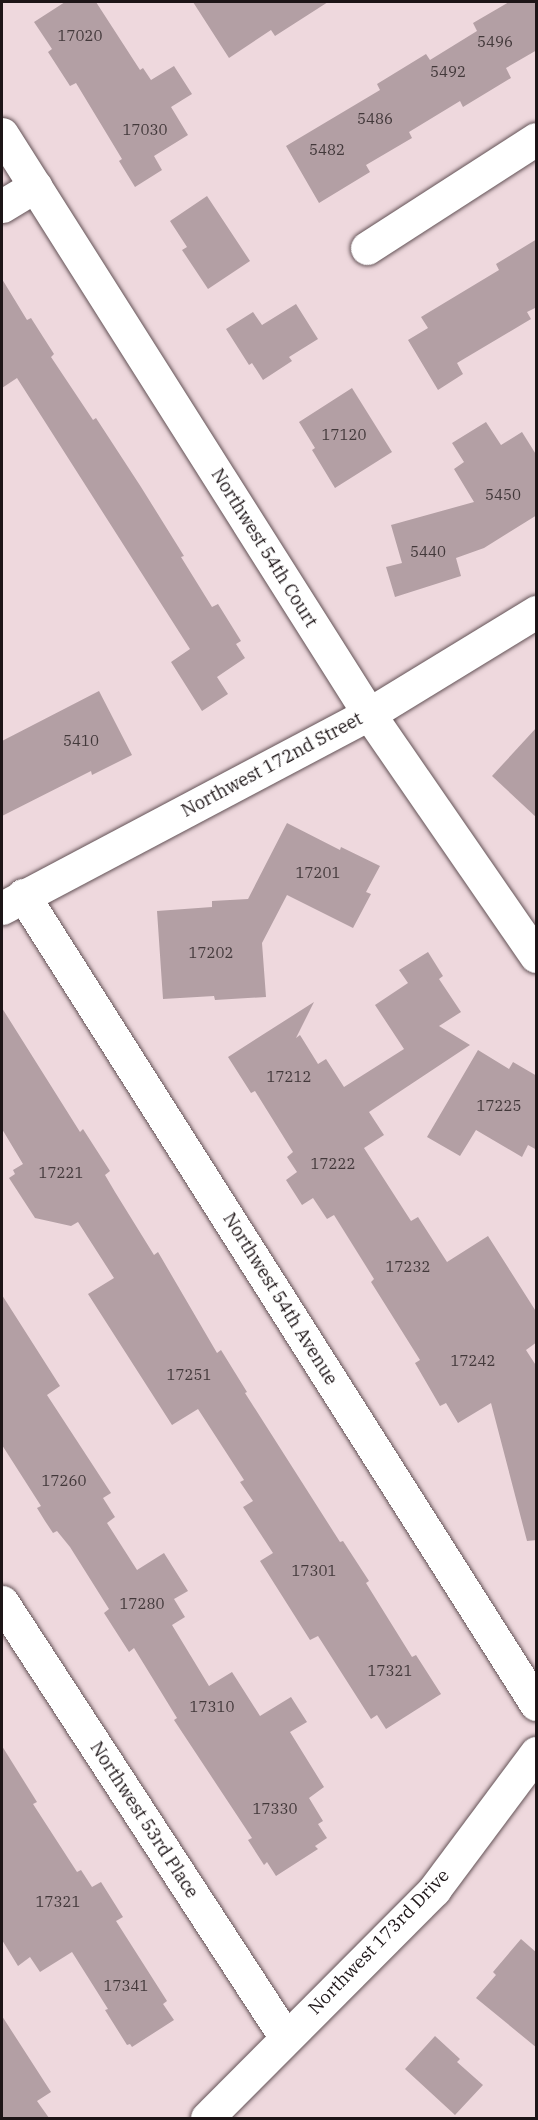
<!DOCTYPE html>
<style>
body{margin:0}
#map{position:relative;width:538px;height:2120px;overflow:hidden;background:#eed8dd;font-family:"IBM Plex Serif",serif}
div>[style]{position:absolute}
.building>*{inset:0;background:#b39fa4}
.roads{filter:drop-shadow(0 0 2px #635256) drop-shadow(0 0 2px #635256)}
.minor>*{height:33px;margin:-16.5px;padding:0 16.5px;transform-origin:16.5px;border-radius:16.5px;background:#fff}
.tertiary>*{height:33px;margin:-16.5px;padding:0 16.5px;transform-origin:16.5px;border-radius:16.5px;background:#fff}
span{translate:-50% -50%;white-space:nowrap;text-align:center;line-height:1.15;-webkit-text-stroke:4.5px #fff;paint-order:stroke}
.number-label{font-size:15px;color:#42383a}
.number-label span{-webkit-text-stroke-width:0}
.street-label{font-size:18px;color:#1d1517}
.frame{position:absolute;inset:0;border:3px solid #1d1517;pointer-events:none}
</style>
<div id="map">
<div class="building">
<i style="clip-path:polygon(65px 2px,96px 2px,140px 70px,143px 68px,151px 80px,174px 66px,192px 94px,171px 107px,188px 135px,154px 156px,162px 170px,135px 187px,119px 161px,122px 159px,76px 83px,70px 86px,48px 52px,52px 49px,34px 22px)"></i>
<i style="clip-path:polygon(193px 2px,328px 2px,275px 36px,271px 30px,229px 58px)"></i>
<i style="clip-path:polygon(509px 2px,537px 2px,537px 50px,506px 68px,511px 78px,463px 107px,460px 101px,409px 132px,412px 138px,366px 165px,370px 172px,319px 203px,286px 146px,380px 90px,377px 84px,426px 54px,430px 60px,477px 31px,473px 23px)"></i>
<i style="clip-path:polygon(207px 196px,250px 261px,208px 289px,182px 250px,187px 247px,170px 221px)"></i>
<i style="clip-path:polygon(537px 239px,537px 307px,527px 312px,531px 319px,457px 363px,463px 374px,438px 390px,408px 340px,428px 328px,421px 317px,499px 270px,496px 264px)"></i>
<i style="clip-path:polygon(2px 279px,27px 320px,31px 318px,54px 354px,51px 357px,93px 420px,96px 418px,141px 487px,184px 556px,181px 557px,212px 607px,218px 604px,241px 641px,236px 644px,245px 658px,217px 677px,228px 694px,202px 711px,171px 662px,190px 649px,17px 378px,2px 388px)"></i>
<i style="clip-path:polygon(296px 304px,318px 339px,289px 357px,292px 361px,263px 380px,252px 363px,249px 365px,226px 329px,253px 312px,262px 325px)"></i>
<i style="clip-path:polygon(352px 388px,392px 452px,335px 488px,312px 450px,315px 448px,299px 422px)"></i>
<i style="clip-path:polygon(486px 422px,501px 445px,522px 432px,537px 456px,537px 515px,484px 548px,456px 558px,461px 576px,395px 597px,386px 567px,402px 563px,391px 525px,474px 502px,454px 469px,464px 462px,452px 443px)"></i>
<i style="clip-path:polygon(99px 691px,132px 755px,92px 775px,91px 771px,2px 816px,2px 741px)"></i>
<i style="clip-path:polygon(537px 727px,537px 818px,492px 776px)"></i>
<i style="clip-path:polygon(287px 823px,340px 850px,341px 847px,380px 866px,366px 892px,371px 894px,353px 928px,287px 895px,262px 943px,266px 997px,215px 1000px,214px 996px,163px 999px,157px 911px,212px 907px,212px 901px,248px 899px)"></i>
<i style="clip-path:polygon(428px 952px,443px 976px,439px 979px,461px 1012px,439px 1026px,470px 1045px,369px 1112px,384px 1135px,364px 1148px,411px 1221px,418px 1217px,447px 1262px,488px 1236px,537px 1313px,537px 1342px,526px 1350px,537px 1367px,537px 1540px,527px 1541px,491px 1403px,458px 1423px,446px 1403px,440px 1406px,415px 1363px,420px 1360px,371px 1282px,374px 1279px,334px 1215px,327px 1219px,313px 1198px,302px 1205px,286px 1180px,297px 1172px,287px 1157px,293px 1152px,255px 1091px,251px 1093px,228px 1057px,314px 1002px,296px 1038px,300px 1035px,318px 1064px,326px 1059px,344px 1087px,404px 1049px,375px 1005px,408px 983px,399px 970px)"></i>
<i style="clip-path:polygon(2px 1008px,80px 1132px,83px 1129px,110px 1171px,105px 1175px,115px 1192px,154px 1255px,158px 1252px,217px 1353px,221px 1350px,247px 1392px,245px 1393px,340px 1542px,343px 1541px,369px 1581px,366px 1583px,412px 1657px,416px 1655px,441px 1694px,386px 1729px,377px 1715px,371px 1719px,318px 1636px,310px 1640px,260px 1561px,273px 1553px,243px 1507px,253px 1501px,240px 1482px,244px 1480px,198px 1409px,172px 1425px,88px 1294px,114px 1278px,78px 1222px,71px 1226px,35px 1218px,9px 1178px,15px 1174px,13px 1170px,23px 1164px,2px 1129px)"></i>
<i style="clip-path:polygon(478px 1050px,509px 1069px,513px 1062px,537px 1076px,537px 1150px,528px 1145px,522px 1157px,476px 1130px,460px 1156px,427px 1137px)"></i>
<i style="clip-path:polygon(2px 1295px,60px 1386px,47px 1395px,111px 1493px,103px 1498px,115px 1517px,107px 1523px,137px 1570px,164px 1553px,188px 1591px,174px 1599px,185px 1617px,172px 1625px,209px 1686px,232px 1672px,260px 1716px,291px 1697px,307px 1722px,290px 1732px,324px 1787px,309px 1798px,323px 1821px,318px 1824px,327px 1838px,315px 1846px,318px 1849px,276px 1876px,267px 1862px,264px 1865px,248px 1840px,252px 1838px,174px 1720px,177px 1718px,134px 1648px,129px 1652px,104px 1613px,109px 1609px,70px 1547px,57px 1531px,53px 1533px,45px 1521px,37px 1508px,41px 1506px,2px 1445px)"></i>
<i style="clip-path:polygon(2px 1746px,37px 1802px,33px 1804px,77px 1872px,81px 1870px,92px 1887px,101px 1882px,123px 1917px,116px 1921px,167px 2001px,163px 2004px,174px 2020px,132px 2047px,130px 2044px,127px 2045px,105px 2010px,108px 2009px,72px 1952px,40px 1972px,30px 1957px,18px 1966px,2px 1940px)"></i>
<i style="clip-path:polygon(521px 1939px,537px 1953px,537px 2048px,476px 1998px,496px 1975px,493px 1972px)"></i>
<i style="clip-path:polygon(2px 2016px,51px 2092px,37px 2101px,49px 2118px,2px 2118px)"></i>
<i style="clip-path:polygon(435px 2036px,460px 2059px,457px 2062px,483px 2085px,455px 2115px,405px 2069px)"></i>
</div>
<div class="roads">
<div class="minor">
<i style="left:2px;top:134px;width:686px;rotate:57.68deg"></i>
<i style="left:369px;top:714px;width:294px;rotate:55.4deg"></i>
<i style="left:2px;top:206px;width:39px;rotate:-31deg"></i>
<i style="left:367px;top:248px;width:201px;rotate:-32.8deg"></i>
<i style="left:23px;top:895px;width:958px;rotate:57.62deg"></i>
<i style="left:2px;top:908px;width:415px;rotate:-27.9deg"></i>
<i style="left:369px;top:714px;width:196px;rotate:-31.4deg"></i>
<i style="left:2px;top:1602px;width:520px;rotate:56.92deg"></i>
</div>
<div class="tertiary">
<i style="left:207px;top:2118px;width:322px;rotate:-45.1deg"></i>
<i style="left:434px;top:1890px;width:171px;rotate:-53.3deg"></i>
</div>
</div>
<div class="number-label">
<span style="left:80px;top:36px">17020</span>
<span style="left:495px;top:42px">5496</span>
<span style="left:448px;top:72px">5492</span>
<span style="left:375px;top:119px">5486</span>
<span style="left:145px;top:130px">17030</span>
<span style="left:327px;top:150px">5482</span>
<span style="left:344px;top:435px">17120</span>
<span style="left:503px;top:495px">5450</span>
<span style="left:428px;top:552px">5440</span>
<span style="left:81px;top:741px">5410</span>
<span style="left:318px;top:873px">17201</span>
<span style="left:211px;top:953px">17202</span>
<span style="left:289px;top:1077px">17212</span>
<span style="left:499px;top:1106px">17225</span>
<span style="left:333px;top:1164px">17222</span>
<span style="left:61px;top:1173px">17221</span>
<span style="left:408px;top:1267px">17232</span>
<span style="left:473px;top:1361px">17242</span>
<span style="left:189px;top:1375px">17251</span>
<span style="left:64px;top:1481px">17260</span>
<span style="left:314px;top:1571px">17301</span>
<span style="left:142px;top:1604px">17280</span>
<span style="left:390px;top:1671px">17321</span>
<span style="left:212px;top:1707px">17310</span>
<span style="left:275px;top:1809px">17330</span>
<span style="left:58px;top:1902px">17321</span>
<span style="left:126px;top:1986px">17341</span>
</div>
<div class="street-label">
<span style="left:264px;top:548px;rotate:58deg">Northwest 54th Court</span>
<span style="left:272px;top:765px;rotate:-28deg">Northwest 172nd Street</span>
<span style="left:280px;top:1299px;rotate:58deg">Northwest 54th Avenue</span>
<span style="left:144px;top:1820px;rotate:57deg">Northwest 53rd Place</span>
<span style="left:379px;top:1942px;rotate:-46deg">Northwest 173rd Drive</span>
</div>
<div class="frame"></div>
</div>
